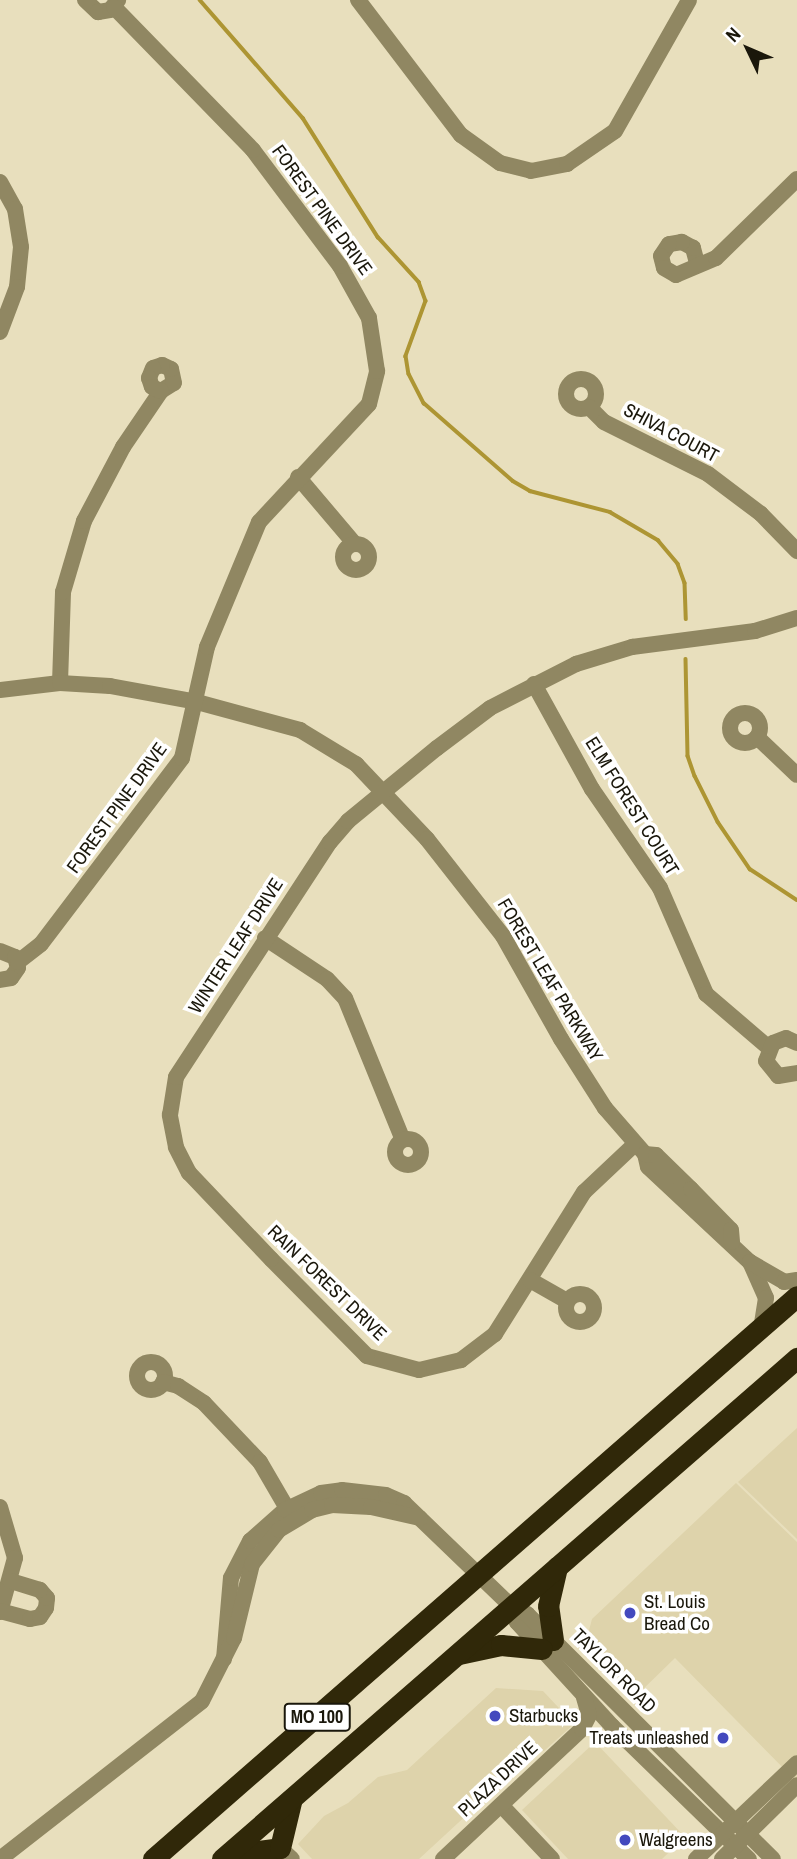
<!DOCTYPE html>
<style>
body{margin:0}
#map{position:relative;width:797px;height:1859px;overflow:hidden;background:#e8dfbd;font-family:"Archivo Narrow",sans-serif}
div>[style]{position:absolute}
.built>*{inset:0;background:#ded3ab}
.stream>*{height:3.5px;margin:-1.75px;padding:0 1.75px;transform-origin:1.75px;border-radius:1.75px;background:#ad9533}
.minor>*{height:16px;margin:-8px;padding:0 8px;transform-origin:8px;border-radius:8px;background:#908762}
.minor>.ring{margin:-8px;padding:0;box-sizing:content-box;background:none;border:16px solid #908762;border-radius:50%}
.highway>*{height:21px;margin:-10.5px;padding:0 10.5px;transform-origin:10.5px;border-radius:10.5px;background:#302809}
.dots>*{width:19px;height:19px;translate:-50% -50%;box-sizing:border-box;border:4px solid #fff;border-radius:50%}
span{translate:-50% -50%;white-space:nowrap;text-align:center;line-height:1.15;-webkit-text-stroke:7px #fff;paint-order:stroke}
.shield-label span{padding:2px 5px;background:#fff;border:2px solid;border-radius:5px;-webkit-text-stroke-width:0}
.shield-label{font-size:18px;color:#1a170b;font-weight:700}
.street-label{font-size:19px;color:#1a170b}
.poi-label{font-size:19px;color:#1a170b}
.left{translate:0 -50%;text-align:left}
.right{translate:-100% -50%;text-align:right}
.north{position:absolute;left:713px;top:14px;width:70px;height:70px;-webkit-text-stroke:5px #fff;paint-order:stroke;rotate:314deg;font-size:19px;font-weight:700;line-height:28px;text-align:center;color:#1a170b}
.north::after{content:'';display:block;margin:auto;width:24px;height:32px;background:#1a170b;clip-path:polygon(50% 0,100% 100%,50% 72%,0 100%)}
</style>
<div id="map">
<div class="built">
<i style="clip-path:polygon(797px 1428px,797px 1539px,738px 1482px)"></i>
<i style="clip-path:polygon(736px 1483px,797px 1542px,797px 1782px,675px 1658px,636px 1696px,586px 1642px,592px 1619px)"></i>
<i style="clip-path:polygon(496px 1688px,543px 1691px,574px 1724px,544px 1751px,536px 1751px,419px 1859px,312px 1859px,298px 1844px,324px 1816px,348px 1803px,378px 1777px,407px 1770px)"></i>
<i style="clip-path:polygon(595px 1742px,685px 1837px,662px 1859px,568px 1859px,522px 1810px)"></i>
</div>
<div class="stream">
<i style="left:200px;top:0;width:157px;rotate:48.9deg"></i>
<i style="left:303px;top:118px;width:141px;rotate:57.8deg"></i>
<i style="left:378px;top:237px;width:61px;rotate:47.7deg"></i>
<i style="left:419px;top:282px;width:20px;rotate:70deg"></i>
<i style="left:426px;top:301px;width:59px;rotate:110deg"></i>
<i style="left:406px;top:356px;width:18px;rotate:81deg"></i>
<i style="left:409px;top:374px;width:33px;rotate:63deg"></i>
<i style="left:424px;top:403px;width:118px;rotate:41.2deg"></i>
<i style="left:513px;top:481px;width:20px;rotate:30deg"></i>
<i style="left:530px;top:491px;width:83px;rotate:14.7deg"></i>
<i style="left:610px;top:512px;width:56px;rotate:30.3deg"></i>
<i style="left:658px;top:540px;width:31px;rotate:50deg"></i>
<i style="left:678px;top:564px;width:20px;rotate:70deg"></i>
<i style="left:685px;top:583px;width:36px;rotate:88deg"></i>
<i style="left:686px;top:659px;width:97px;rotate:88.8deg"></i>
<i style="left:688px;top:756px;width:21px;rotate:71deg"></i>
<i style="left:695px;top:776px;width:51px;rotate:63.4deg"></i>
<i style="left:718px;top:822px;width:57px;rotate:55.8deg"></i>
<i style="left:750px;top:869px;width:56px;rotate:33.4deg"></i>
</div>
<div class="minor">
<i style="left:85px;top:0;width:18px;rotate:43deg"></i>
<i style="left:98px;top:12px;width:12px;rotate:-9deg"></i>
<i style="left:110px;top:10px;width:13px;rotate:-51deg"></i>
<i style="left:358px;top:0;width:170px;rotate:52.7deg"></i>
<i style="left:461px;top:135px;width:48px;rotate:35.7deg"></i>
<i style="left:500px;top:163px;width:32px;rotate:14deg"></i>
<i style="left:531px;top:171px;width:37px;rotate:-11deg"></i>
<i style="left:567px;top:164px;width:58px;rotate:-34.5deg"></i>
<i style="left:615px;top:131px;width:150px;rotate:-60.5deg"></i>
<i style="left:0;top:182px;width:31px;rotate:61deg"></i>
<i style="left:15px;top:209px;width:38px;rotate:81deg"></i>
<i style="left:21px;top:247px;width:40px;rotate:95.7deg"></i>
<i style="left:17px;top:287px;width:48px;rotate:110.7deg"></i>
<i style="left:697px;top:263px;width:16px;rotate:-105deg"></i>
<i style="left:693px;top:248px;width:13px;rotate:-151deg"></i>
<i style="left:682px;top:242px;width:13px;rotate:171deg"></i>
<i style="left:669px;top:244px;width:14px;rotate:124deg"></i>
<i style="left:661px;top:256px;width:12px;rotate:76deg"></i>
<i style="left:664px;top:268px;width:14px;rotate:30deg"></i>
<i style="left:676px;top:275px;width:43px;rotate:-23deg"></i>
<i style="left:716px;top:258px;width:113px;rotate:-44.3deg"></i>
<i class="ring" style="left:566px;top:379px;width:14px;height:14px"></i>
<i style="left:589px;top:407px;width:21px;rotate:45deg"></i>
<i style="left:604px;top:422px;width:116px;rotate:26.6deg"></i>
<i style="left:708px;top:474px;width:66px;rotate:37deg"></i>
<i style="left:761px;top:514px;width:52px;rotate:45.8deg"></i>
<i style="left:298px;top:477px;width:87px;rotate:49.7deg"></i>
<i class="ring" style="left:343px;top:544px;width:10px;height:10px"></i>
<i style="left:60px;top:683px;width:91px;rotate:-88.1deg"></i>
<i style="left:63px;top:592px;width:74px;rotate:-73.5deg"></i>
<i style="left:84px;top:521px;width:84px;rotate:-62.2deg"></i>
<i style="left:123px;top:447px;width:68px;rotate:-55.8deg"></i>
<i style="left:161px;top:391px;width:15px;rotate:-32deg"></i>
<i style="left:174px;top:383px;width:14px;rotate:-102deg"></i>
<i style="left:171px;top:369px;width:10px;rotate:-156deg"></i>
<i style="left:162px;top:365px;width:9px;rotate:162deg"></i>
<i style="left:153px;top:368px;width:11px;rotate:112deg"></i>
<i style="left:149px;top:378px;width:9px;rotate:72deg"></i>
<i style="left:152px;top:387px;width:10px;rotate:24deg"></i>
<i style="left:534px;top:684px;width:120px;rotate:61.1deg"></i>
<i style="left:592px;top:789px;width:120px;rotate:55.5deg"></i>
<i style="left:660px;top:888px;width:116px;rotate:66.5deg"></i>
<i style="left:706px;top:994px;width:83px;rotate:40.6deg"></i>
<i style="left:0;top:690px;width:60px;rotate:-6.7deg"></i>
<i style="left:60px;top:683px;width:50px;rotate:3.4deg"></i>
<i style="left:110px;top:686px;width:88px;rotate:10.4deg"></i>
<i style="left:197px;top:702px;width:107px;rotate:15.2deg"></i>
<i style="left:300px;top:730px;width:66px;rotate:31.3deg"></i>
<i style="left:356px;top:764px;width:103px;rotate:46.6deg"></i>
<i style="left:427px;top:839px;width:123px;rotate:51.9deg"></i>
<i style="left:503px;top:936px;width:118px;rotate:60.6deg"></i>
<i style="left:561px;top:1039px;width:82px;rotate:57.5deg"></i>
<i style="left:605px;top:1108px;width:61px;rotate:49deg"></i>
<i style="left:645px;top:1154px;width:13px;rotate:77deg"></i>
<i style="left:648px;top:1167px;width:139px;rotate:43deg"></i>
<i style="left:750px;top:1262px;width:39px;rotate:66deg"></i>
<i style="left:766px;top:1298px;width:31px;rotate:99deg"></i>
<i class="ring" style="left:730px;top:713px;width:14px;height:14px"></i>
<i style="left:757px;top:737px;width:55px;rotate:43.5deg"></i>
<i style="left:265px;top:938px;width:74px;rotate:33.5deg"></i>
<i style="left:327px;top:979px;width:26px;rotate:47deg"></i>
<i style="left:345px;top:998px;width:153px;rotate:67.8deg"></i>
<i style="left:0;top:951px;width:16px;rotate:22deg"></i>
<i style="left:15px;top:957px;width:11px;rotate:75deg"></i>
<i style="left:18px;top:968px;width:12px;rotate:125deg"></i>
<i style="left:11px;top:978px;width:11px;rotate:170deg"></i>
<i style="left:18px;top:962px;width:29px;rotate:-38deg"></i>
<i style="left:41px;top:944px;width:233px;rotate:-52.8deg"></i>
<i style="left:182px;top:758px;width:114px;rotate:-77.3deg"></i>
<i style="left:207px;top:647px;width:135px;rotate:-67.4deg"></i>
<i style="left:259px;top:522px;width:161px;rotate:-47deg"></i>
<i style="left:369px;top:404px;width:34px;rotate:-76deg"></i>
<i style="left:377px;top:371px;width:54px;rotate:-98.6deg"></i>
<i style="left:369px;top:318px;width:60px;rotate:-119.1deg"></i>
<i style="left:340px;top:266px;width:145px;rotate:-126.9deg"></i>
<i style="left:253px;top:150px;width:199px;rotate:-134.2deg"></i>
<i style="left:797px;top:1043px;width:12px;rotate:-156deg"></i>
<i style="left:786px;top:1038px;width:14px;rotate:159deg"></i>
<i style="left:773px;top:1043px;width:19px;rotate:111deg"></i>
<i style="left:766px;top:1061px;width:19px;rotate:51deg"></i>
<i style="left:778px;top:1076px;width:19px;rotate:-9deg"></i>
<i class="ring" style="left:395px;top:1139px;width:10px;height:10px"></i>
<i style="left:635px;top:1144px;width:70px;rotate:136.7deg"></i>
<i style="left:584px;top:1192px;width:168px;rotate:122.1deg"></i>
<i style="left:495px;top:1334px;width:43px;rotate:142.6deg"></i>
<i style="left:461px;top:1360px;width:43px;rotate:166.6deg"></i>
<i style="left:419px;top:1370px;width:54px;rotate:-164.9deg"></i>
<i style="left:367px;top:1356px;width:136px;rotate:-134.7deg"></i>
<i style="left:271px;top:1259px;width:119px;rotate:-133.6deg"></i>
<i style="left:189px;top:1173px;width:29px;rotate:-117deg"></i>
<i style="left:176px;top:1147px;width:33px;rotate:-101deg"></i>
<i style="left:170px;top:1115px;width:38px;rotate:-81deg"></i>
<i style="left:176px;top:1077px;width:281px;rotate:-56.8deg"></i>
<i style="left:330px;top:842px;width:28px;rotate:-49deg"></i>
<i style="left:348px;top:821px;width:115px;rotate:-39.4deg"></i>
<i style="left:437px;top:748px;width:66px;rotate:-37deg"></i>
<i style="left:490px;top:708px;width:97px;rotate:-27.1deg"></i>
<i style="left:576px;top:664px;width:59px;rotate:-16.9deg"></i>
<i style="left:632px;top:647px;width:124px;rotate:-7.4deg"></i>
<i style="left:755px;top:631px;width:44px;rotate:-17.2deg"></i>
<i style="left:645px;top:1154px;width:11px;rotate:5deg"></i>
<i style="left:656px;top:1155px;width:49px;rotate:44.2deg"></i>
<i style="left:691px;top:1189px;width:57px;rotate:45.7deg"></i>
<i style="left:731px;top:1230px;width:12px;rotate:85deg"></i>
<i style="left:750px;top:1262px;width:39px;rotate:30deg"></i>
<i style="left:784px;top:1282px;width:13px;rotate:-9deg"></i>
<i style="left:530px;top:1280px;width:43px;rotate:29.6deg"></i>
<i class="ring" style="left:566px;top:1294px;width:12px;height:12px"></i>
<i class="ring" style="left:137px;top:1362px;width:12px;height:12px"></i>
<i style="left:163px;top:1382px;width:16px;rotate:15deg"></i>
<i style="left:178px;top:1386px;width:31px;rotate:33deg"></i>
<i style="left:204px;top:1403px;width:81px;rotate:46.5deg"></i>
<i style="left:260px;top:1462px;width:64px;rotate:59.8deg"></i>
<i style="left:0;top:1507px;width:53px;rotate:73.6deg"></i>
<i style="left:15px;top:1558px;width:56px;rotate:105.5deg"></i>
<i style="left:512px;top:1607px;width:16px;rotate:72deg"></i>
<i style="left:517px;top:1622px;width:141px;rotate:47.6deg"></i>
<i style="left:612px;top:1726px;width:191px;rotate:44.2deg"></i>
<i style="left:0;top:1611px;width:31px;rotate:15deg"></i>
<i style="left:30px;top:1619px;width:10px;rotate:-11deg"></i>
<i style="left:40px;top:1617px;width:11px;rotate:-56deg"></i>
<i style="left:46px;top:1608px;width:10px;rotate:-84deg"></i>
<i style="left:47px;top:1598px;width:11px;rotate:-131deg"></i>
<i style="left:40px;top:1590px;width:31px;rotate:-163deg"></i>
<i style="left:224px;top:1659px;width:81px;rotate:-85.1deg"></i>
<i style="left:231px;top:1578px;width:42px;rotate:-62.8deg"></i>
<i style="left:250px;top:1541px;width:47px;rotate:-41.5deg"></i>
<i style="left:285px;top:1510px;width:40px;rotate:-25deg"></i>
<i style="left:321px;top:1493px;width:21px;rotate:-8deg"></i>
<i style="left:342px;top:1490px;width:44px;rotate:6.5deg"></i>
<i style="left:386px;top:1495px;width:20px;rotate:24deg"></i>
<i style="left:404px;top:1503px;width:150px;rotate:43.9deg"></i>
<i style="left:512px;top:1607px;width:17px;rotate:25deg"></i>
<i style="left:527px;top:1614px;width:347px;rotate:44.9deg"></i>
<i style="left:501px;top:1805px;width:74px;rotate:46.6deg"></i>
<i style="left:280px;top:1848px;width:16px;rotate:43deg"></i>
<i style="left:0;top:1859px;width:256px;rotate:-38deg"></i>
<i style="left:202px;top:1701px;width:71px;rotate:-63.1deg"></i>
<i style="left:234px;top:1638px;width:76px;rotate:-76.3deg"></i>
<i style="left:252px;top:1564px;width:43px;rotate:-51.5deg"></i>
<i style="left:279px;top:1530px;width:39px;rotate:-31deg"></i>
<i style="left:312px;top:1510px;width:21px;rotate:-14deg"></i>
<i style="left:332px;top:1505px;width:39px;rotate:3deg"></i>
<i style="left:371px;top:1507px;width:50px;rotate:12.7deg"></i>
<i style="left:443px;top:1859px;width:190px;rotate:-43.1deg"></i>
<i style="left:582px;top:1729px;width:16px;rotate:-63deg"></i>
<i style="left:589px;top:1715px;width:19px;rotate:-106deg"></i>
<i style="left:696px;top:1859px;width:139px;rotate:-43.5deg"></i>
<i style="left:722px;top:1859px;width:105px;rotate:-44.6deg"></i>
</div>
<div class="highway">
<i style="left:553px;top:1640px;width:34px;rotate:-98deg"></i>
<i style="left:548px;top:1606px;width:40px;rotate:-77deg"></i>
<i style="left:459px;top:1654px;width:43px;rotate:-12.1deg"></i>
<i style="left:501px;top:1645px;width:41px;rotate:5.6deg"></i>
<i style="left:229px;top:1855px;width:51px;rotate:-7.8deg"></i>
<i style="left:280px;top:1848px;width:51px;rotate:-76.5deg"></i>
<i style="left:153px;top:1859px;width:855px;rotate:-41.16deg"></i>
<i style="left:222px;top:1859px;width:763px;rotate:-41.07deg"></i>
</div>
<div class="dots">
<i style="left:630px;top:1613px;background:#4349be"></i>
<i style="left:495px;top:1716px;background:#4349be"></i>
<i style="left:723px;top:1738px;background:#4349be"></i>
<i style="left:625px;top:1840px;background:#4349be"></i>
</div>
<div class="shield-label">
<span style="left:317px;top:1717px">MO 100</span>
</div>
<div class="street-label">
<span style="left:322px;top:210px;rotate:54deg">FOREST PINE DRIVE</span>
<span style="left:671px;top:433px;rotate:28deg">SHIVA COURT</span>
<span style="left:632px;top:806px;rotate:58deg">ELM FOREST COURT</span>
<span style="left:117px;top:808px;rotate:-54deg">FOREST PINE DRIVE</span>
<span style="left:236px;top:946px;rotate:-57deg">WINTER LEAF DRIVE</span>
<span style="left:550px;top:980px;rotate:59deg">FOREST LEAF PARKWAY</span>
<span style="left:327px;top:1283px;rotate:44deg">RAIN FOREST DRIVE</span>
<span style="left:614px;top:1671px;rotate:45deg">TAYLOR ROAD</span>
<span style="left:498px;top:1779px;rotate:-43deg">PLAZA DRIVE</span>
</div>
<div class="poi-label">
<span class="left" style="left:644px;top:1613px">St. Louis<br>Bread Co</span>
<span class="left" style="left:509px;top:1716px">Starbucks</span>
<span class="right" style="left:709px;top:1738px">Treats unleashed</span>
<span class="left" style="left:639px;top:1840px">Walgreens</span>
</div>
<div class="north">N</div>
</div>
